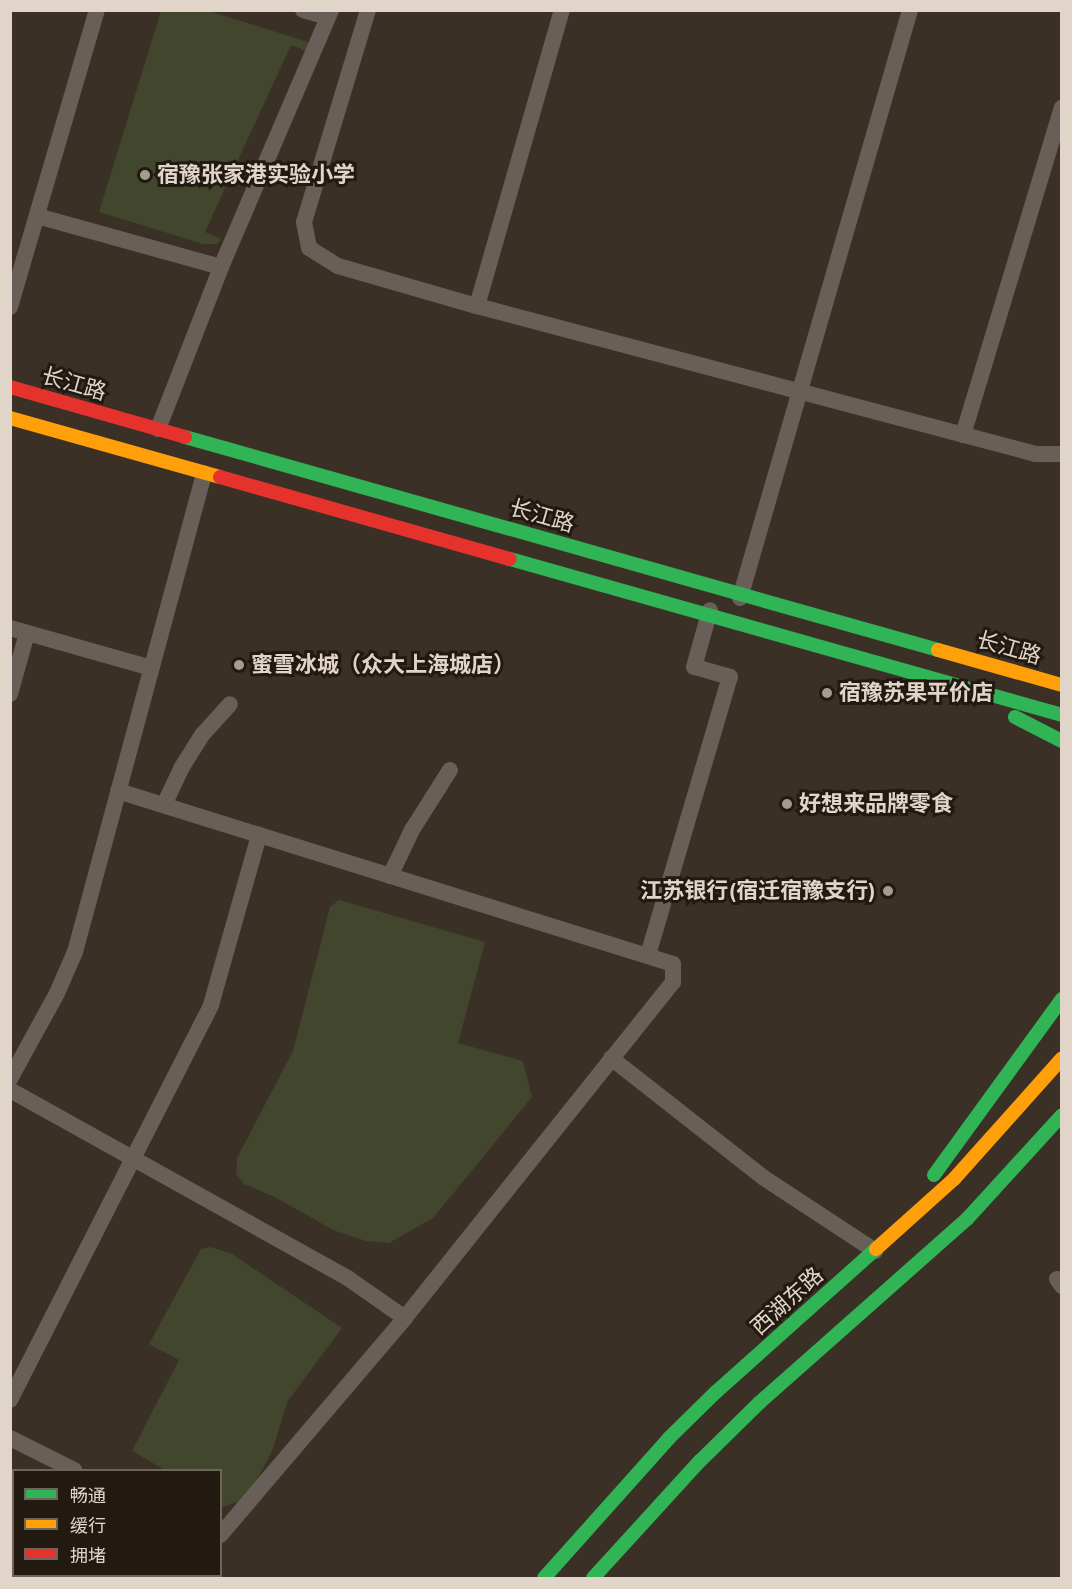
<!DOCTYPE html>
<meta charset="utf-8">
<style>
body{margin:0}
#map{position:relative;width:1072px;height:1589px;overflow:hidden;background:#3b3025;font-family:Mulish,"Noto Sans SC",sans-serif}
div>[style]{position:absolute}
.green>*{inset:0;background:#42462d}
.lane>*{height:16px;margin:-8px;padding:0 8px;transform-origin:8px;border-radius:8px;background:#686058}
.fast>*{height:14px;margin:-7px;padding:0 7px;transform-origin:7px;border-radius:7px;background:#30b455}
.slow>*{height:14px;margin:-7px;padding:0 7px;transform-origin:7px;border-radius:7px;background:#ff9f0a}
.jam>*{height:14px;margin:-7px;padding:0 7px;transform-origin:7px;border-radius:7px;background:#e5322d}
.dots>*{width:16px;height:16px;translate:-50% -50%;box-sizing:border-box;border:3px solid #221911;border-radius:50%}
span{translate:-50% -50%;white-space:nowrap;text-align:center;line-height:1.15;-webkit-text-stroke:6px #221911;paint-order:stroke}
.poi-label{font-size:22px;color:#e1d4c9;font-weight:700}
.left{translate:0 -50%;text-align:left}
.right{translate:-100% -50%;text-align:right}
.street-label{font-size:22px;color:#e1d4c9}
.frame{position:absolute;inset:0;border:12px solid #e1d4c9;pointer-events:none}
.legend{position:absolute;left:12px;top:1469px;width:210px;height:108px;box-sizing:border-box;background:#221911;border:2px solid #6e645b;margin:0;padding:8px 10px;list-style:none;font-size:18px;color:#e1d4c9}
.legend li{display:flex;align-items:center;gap:12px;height:30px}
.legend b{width:30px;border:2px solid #6e645b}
</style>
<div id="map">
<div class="green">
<i style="clip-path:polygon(161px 11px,209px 11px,311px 43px,309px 52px,291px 45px,205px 232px,221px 239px,217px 244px,203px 244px,99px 212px)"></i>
<i style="clip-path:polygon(339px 900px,485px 942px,458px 1043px,523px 1061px,532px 1097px,433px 1218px,389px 1243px,366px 1241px,333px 1230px,275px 1197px,244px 1184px,236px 1174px,237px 1158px,293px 1051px,330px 907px)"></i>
<i style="clip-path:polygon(211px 1247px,232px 1254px,342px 1328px,287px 1402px,273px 1449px,257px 1480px,244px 1499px,221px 1508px,220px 1470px,165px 1470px,132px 1451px,179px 1360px,149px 1344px,201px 1249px)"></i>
</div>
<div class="lane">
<i style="left:303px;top:10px;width:26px;rotate:16deg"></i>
<i style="left:368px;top:10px;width:221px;rotate:106.8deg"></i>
<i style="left:304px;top:222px;width:26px;rotate:79deg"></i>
<i style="left:309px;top:248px;width:34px;rotate:32deg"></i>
<i style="left:338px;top:266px;width:145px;rotate:16.1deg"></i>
<i style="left:477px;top:306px;width:578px;rotate:14.83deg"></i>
<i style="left:1036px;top:454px;width:26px"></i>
<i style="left:37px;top:216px;width:191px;rotate:15.5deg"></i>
<i style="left:221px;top:267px;width:280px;rotate:-66.8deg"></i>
<i style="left:477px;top:306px;width:308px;rotate:-74deg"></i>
<i style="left:10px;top:307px;width:309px;rotate:-73.7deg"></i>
<i style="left:158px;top:429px;width:174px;rotate:-68.7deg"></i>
<i style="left:963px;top:435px;width:342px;rotate:-73.2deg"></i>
<i style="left:740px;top:598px;width:612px;rotate:-73.87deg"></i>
<i style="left:10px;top:628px;width:147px;rotate:15.8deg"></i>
<i style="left:10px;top:694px;width:63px;rotate:-74.4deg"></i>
<i style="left:118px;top:791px;width:581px;rotate:17.31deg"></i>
<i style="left:673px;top:964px;width:18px;rotate:90deg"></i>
<i style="left:673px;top:982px;width:430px;rotate:128.6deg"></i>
<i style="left:405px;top:1318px;width:285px;rotate:130.4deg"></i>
<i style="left:164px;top:805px;width:42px;rotate:-64.7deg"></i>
<i style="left:182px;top:767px;width:39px;rotate:-58deg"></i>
<i style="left:203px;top:734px;width:40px;rotate:-48deg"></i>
<i style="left:390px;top:876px;width:51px;rotate:-64.4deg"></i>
<i style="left:412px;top:830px;width:71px;rotate:-57.7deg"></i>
<i style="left:648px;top:955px;width:290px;rotate:-73.6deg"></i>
<i style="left:730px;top:677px;width:37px;rotate:-164deg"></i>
<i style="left:694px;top:667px;width:59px;rotate:-74.3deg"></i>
<i style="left:611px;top:1058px;width:194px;rotate:38.1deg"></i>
<i style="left:764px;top:1178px;width:133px;rotate:33.3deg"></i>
<i style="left:10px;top:1079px;width:98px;rotate:-61.3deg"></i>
<i style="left:57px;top:993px;width:45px;rotate:-66.3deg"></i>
<i style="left:75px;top:952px;width:496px;rotate:-74.9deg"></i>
<i style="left:10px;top:1090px;width:388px;rotate:29.1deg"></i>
<i style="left:349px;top:1279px;width:68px;rotate:34.9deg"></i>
<i style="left:1057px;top:1279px;width:9px;rotate:54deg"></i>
<i style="left:10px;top:1400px;width:443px;rotate:-63deg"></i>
<i style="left:211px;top:1005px;width:177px;rotate:-74.2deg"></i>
<i style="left:10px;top:1438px;width:72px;rotate:26.6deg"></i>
<i style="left:27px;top:1578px;width:2px;rotate:-63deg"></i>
</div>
<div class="fast">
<i style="left:185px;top:437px;width:783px;rotate:15.79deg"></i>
<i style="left:510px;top:559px;width:574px;rotate:15.78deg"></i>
<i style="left:1015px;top:717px;width:53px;rotate:27.1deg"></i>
<i style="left:934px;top:1175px;width:218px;rotate:-54deg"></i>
<i style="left:544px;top:1578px;width:188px;rotate:-48.2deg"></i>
<i style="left:669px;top:1438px;width:66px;rotate:-44.4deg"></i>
<i style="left:716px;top:1392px;width:215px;rotate:-41.8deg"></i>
<i style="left:593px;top:1578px;width:159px;rotate:-47.6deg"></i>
<i style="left:700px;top:1461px;width:83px;rotate:-44.5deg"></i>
<i style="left:759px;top:1403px;width:278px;rotate:-41.5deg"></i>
<i style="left:967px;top:1219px;width:141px;rotate:-47.6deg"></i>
</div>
<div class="slow">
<i style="left:10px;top:418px;width:218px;rotate:15.7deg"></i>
<i style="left:938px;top:650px;width:129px;rotate:15.8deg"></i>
<i style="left:876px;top:1249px;width:105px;rotate:-41.9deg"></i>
<i style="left:954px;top:1179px;width:162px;rotate:-48.2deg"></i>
</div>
<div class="jam">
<i style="left:10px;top:387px;width:182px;rotate:15.9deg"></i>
<i style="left:220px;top:477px;width:301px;rotate:15.8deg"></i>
</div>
<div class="dots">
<i style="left:145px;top:175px;background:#a79b90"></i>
<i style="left:239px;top:665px;background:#a79b90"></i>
<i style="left:827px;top:693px;background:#a79b90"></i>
<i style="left:787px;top:804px;background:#a79b90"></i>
<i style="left:888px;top:891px;background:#a79b90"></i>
</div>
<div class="poi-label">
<span class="left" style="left:157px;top:175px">宿豫张家港实验小学</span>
<span class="left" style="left:251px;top:665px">蜜雪冰城（众大上海城店）</span>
<span class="left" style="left:839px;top:693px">宿豫苏果平价店</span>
<span class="left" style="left:799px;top:804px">好想来品牌零食</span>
<span class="right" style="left:876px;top:891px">江苏银行(宿迁宿豫支行)</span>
</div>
<div class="street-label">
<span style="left:74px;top:384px;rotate:16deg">长江路</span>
<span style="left:542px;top:516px;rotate:16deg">长江路</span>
<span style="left:1009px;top:648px;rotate:16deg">长江路</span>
<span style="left:787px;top:1301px;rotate:-42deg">西湖东路</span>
</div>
<div class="frame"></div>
<ul class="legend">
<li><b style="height:8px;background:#30b455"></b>畅通</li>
<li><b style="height:8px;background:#ff9f0a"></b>缓行</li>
<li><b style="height:8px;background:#e5322d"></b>拥堵</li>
</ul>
</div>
